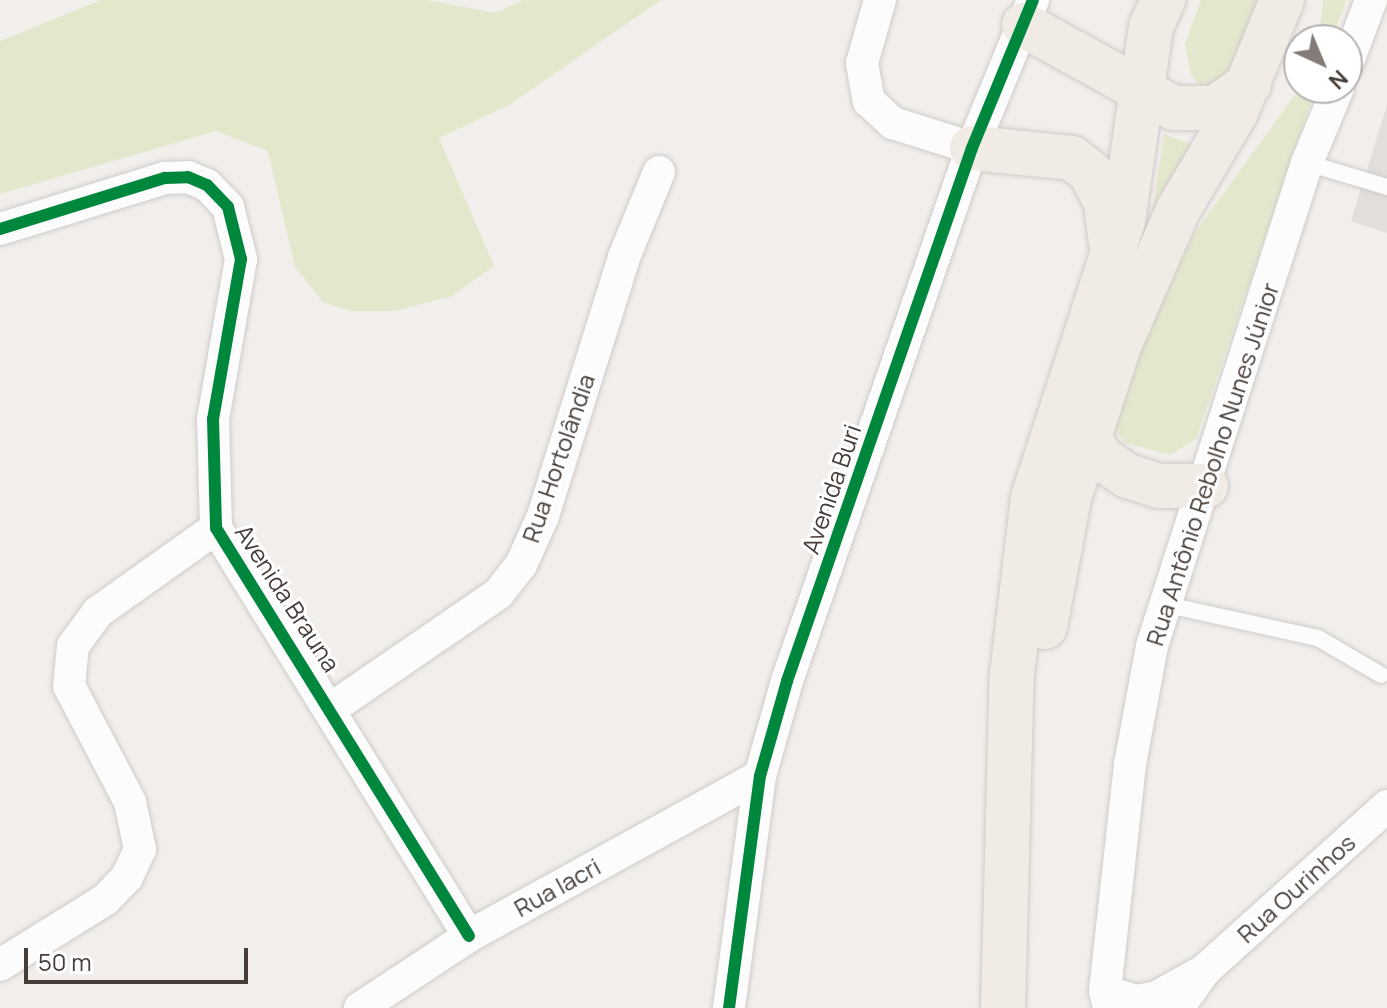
<!DOCTYPE html>
<meta charset="utf-8">
<style>
body{margin:0}
#map{position:relative;width:1387px;height:1008px;overflow:hidden;background:#f1eeeb;font-family:Manrope,sans-serif}
div>[style]{position:absolute}
.industrial>*{inset:0;background:#e2dedb}
.green>*{inset:0;background:#e3e8cd}
.roads{filter:drop-shadow(0 0 2px #cecbc9) drop-shadow(0 0 2px #cecbc9)}
.service>*{height:16px;margin:-8px;padding:0 8px;transform-origin:8px;border-radius:8px;background:#fdfcfc}
.minor>*{height:32px;margin:-16px;padding:0 16px;transform-origin:16px;border-radius:16px;background:#fdfcfc}
.primary>*{height:44px;margin:-22px;padding:0 22px;transform-origin:22px;border-radius:22px;background:#f0ebe5}
.cycleway>*{height:12px;margin:-6px;padding:0 6px;transform-origin:6px;border-radius:6px;background:#00873e}
span{translate:-50% -50%;white-space:nowrap;text-align:center;line-height:1.15;-webkit-text-stroke:6px #fff;paint-order:stroke}
.street-label{font-size:24px;color:#463d38}
.north{position:absolute;left:1283px;top:24px;width:80px;height:80px;box-sizing:border-box;background:#fff;border:2px solid #b5b1af;border-radius:50%;rotate:136deg;font-size:22px;font-weight:700;line-height:32px;text-align:center;color:#463d38}
.north::after{content:'';display:block;margin:auto;width:28px;height:36px;background:#827b77;clip-path:polygon(50% 0,100% 100%,50% 72%,0 100%)}
.scale{position:absolute;left:24px;top:948px;width:224px;height:36px;box-sizing:border-box;border:4px solid #463d38;border-top:0;padding-left:10px;font-size:24px;line-height:28px;white-space:nowrap;color:#463d38;-webkit-text-stroke:6px #fff;paint-order:stroke}
</style>
<div id="map">
<div class="industrial">
<i style="clip-path:polygon(1387px 105px,1387px 233px,1351px 221px)"></i>
</div>
<div class="green">
<i style="clip-path:polygon(101px 0,427px 0,495px 13px,523px 0,661px 0,509px 105px,439px 138px,494px 266px,452px 296px,395px 311px,351px 311px,323px 302px,295px 267px,268px 151px,216px 131px,0 194px,0 41px)"></i>
<i style="clip-path:polygon(1201px 0,1261px 0,1230px 81px,1203px 89px,1191px 75px,1185px 44px)"></i>
<i style="clip-path:polygon(1323px 0,1346px 0,1332px 40px,1319px 40px)"></i>
<i style="clip-path:polygon(1300px 88px,1316px 88px,1196px 439px,1170px 455px,1125px 443px,1112px 425px,1128px 374px,1193px 235px)"></i>
<i style="clip-path:polygon(1164px 134px,1196px 146px,1152px 214px)"></i>
</div>
<div class="roads">
<div class="service">
<i style="left:1307px;top:163px;width:84px;rotate:16.7deg"></i>
<i style="left:1163px;top:604px;width:159px;rotate:12.4deg"></i>
<i style="left:1318px;top:638px;width:73px;rotate:30.4deg"></i>
</div>
<div class="minor">
<i style="left:880px;top:0;width:66px;rotate:105.9deg"></i>
<i style="left:862px;top:63px;width:39px;rotate:80deg"></i>
<i style="left:869px;top:101px;width:33px;rotate:43deg"></i>
<i style="left:893px;top:123px;width:83px;rotate:17.6deg"></i>
<i style="left:1347px;top:64px;width:68px;rotate:-69.4deg"></i>
<i style="left:0;top:229px;width:173px;rotate:-17.2deg"></i>
<i style="left:165px;top:178px;width:23px;rotate:-2deg"></i>
<i style="left:188px;top:177px;width:21px;rotate:23deg"></i>
<i style="left:207px;top:185px;width:30px;rotate:46deg"></i>
<i style="left:228px;top:207px;width:54px;rotate:76deg"></i>
<i style="left:241px;top:259px;width:162px;rotate:99.9deg"></i>
<i style="left:213px;top:419px;width:109px;rotate:88.4deg"></i>
<i style="left:216px;top:528px;width:480px;rotate:58.2deg"></i>
<i style="left:332px;top:708px;width:201px;rotate:-34.5deg"></i>
<i style="left:498px;top:594px;width:37px;rotate:-52deg"></i>
<i style="left:521px;top:565px;width:54px;rotate:-65.8deg"></i>
<i style="left:543px;top:516px;width:271px;rotate:-72.6deg"></i>
<i style="left:624px;top:257px;width:92px;rotate:-67.6deg"></i>
<i style="left:0;top:965px;width:123px;rotate:-31.8deg"></i>
<i style="left:105px;top:900px;width:32px;rotate:-46deg"></i>
<i style="left:127px;top:877px;width:31px;rotate:-65deg"></i>
<i style="left:140px;top:849px;width:48px;rotate:-102deg"></i>
<i style="left:130px;top:802px;width:131px;rotate:-117.7deg"></i>
<i style="left:69px;top:686px;width:40px;rotate:-84.3deg"></i>
<i style="left:73px;top:646px;width:42px;rotate:-53.7deg"></i>
<i style="left:98px;top:612px;width:145px;rotate:-35.4deg"></i>
<i style="left:1105px;top:991px;width:32px;rotate:18deg"></i>
<i style="left:1135px;top:1001px;width:20px;rotate:-9deg"></i>
<i style="left:1155px;top:998px;width:49px;rotate:-29.2deg"></i>
<i style="left:360px;top:1008px;width:131px;rotate:-33.4deg"></i>
<i style="left:469px;top:936px;width:332px;rotate:-28.8deg"></i>
<i style="left:729px;top:1008px;width:234px;rotate:-82.4deg"></i>
<i style="left:760px;top:776px;width:99px;rotate:-74.1deg"></i>
<i style="left:787px;top:681px;width:564px;rotate:-70.86deg"></i>
<i style="left:972px;top:148px;width:160px;rotate:-67.6deg"></i>
<i style="left:1109px;top:1008px;width:17px;rotate:-103deg"></i>
<i style="left:1105px;top:991px;width:228px;rotate:-83.7deg"></i>
<i style="left:1130px;top:764px;width:120px;rotate:-79.4deg"></i>
<i style="left:1152px;top:646px;width:507px;rotate:-72.21deg"></i>
<i style="left:1307px;top:163px;width:81px;rotate:-67.5deg"></i>
<i style="left:1178px;top:1008px;width:47px;rotate:-54.6deg"></i>
<i style="left:1205px;top:970px;width:245px;rotate:-42deg"></i>
</div>
<div class="primary">
<i style="left:1024px;top:25px;width:171px;rotate:29deg"></i>
<i style="left:1174px;top:108px;width:41px"></i>
<i style="left:1215px;top:108px;width:42px;rotate:-35.2deg"></i>
<i style="left:972px;top:148px;width:100px;rotate:5.7deg"></i>
<i style="left:1072px;top:158px;width:24px;rotate:38deg"></i>
<i style="left:1091px;top:173px;width:34px;rotate:63deg"></i>
<i style="left:1106px;top:203px;width:38px;rotate:83deg"></i>
<i style="left:1088px;top:435px;width:26px;rotate:61deg"></i>
<i style="left:1101px;top:458px;width:32px;rotate:34deg"></i>
<i style="left:1128px;top:476px;width:33px;rotate:18deg"></i>
<i style="left:1159px;top:486px;width:47px"></i>
<i style="left:1045px;top:627px;width:131px;rotate:-79.5deg"></i>
<i style="left:1069px;top:498px;width:160px;rotate:-71.8deg"></i>
<i style="left:1119px;top:346px;width:148px;rotate:-66.5deg"></i>
<i style="left:1178px;top:210px;width:114px;rotate:-59.4deg"></i>
<i style="left:1236px;top:112px;width:121px;rotate:-67.7deg"></i>
<i style="left:1003px;top:1008px;width:334px;rotate:-88.5deg"></i>
<i style="left:1012px;top:674px;width:177px;rotate:-83.2deg"></i>
<i style="left:1033px;top:498px;width:291px;rotate:-72deg"></i>
<i style="left:1123px;top:221px;width:196px;rotate:-81.8deg"></i>
<i style="left:1151px;top:27px;width:30px;rotate:-66deg"></i>
</div>
</div>
<div class="cycleway">
<i style="left:0;top:229px;width:173px;rotate:-17.2deg"></i>
<i style="left:165px;top:178px;width:23px;rotate:-2deg"></i>
<i style="left:188px;top:177px;width:21px;rotate:23deg"></i>
<i style="left:207px;top:185px;width:30px;rotate:46deg"></i>
<i style="left:228px;top:207px;width:54px;rotate:76deg"></i>
<i style="left:241px;top:259px;width:162px;rotate:99.9deg"></i>
<i style="left:213px;top:419px;width:109px;rotate:88.4deg"></i>
<i style="left:216px;top:528px;width:480px;rotate:58.2deg"></i>
<i style="left:729px;top:1008px;width:234px;rotate:-82.4deg"></i>
<i style="left:760px;top:776px;width:99px;rotate:-74.1deg"></i>
<i style="left:787px;top:681px;width:564px;rotate:-70.86deg"></i>
<i style="left:972px;top:148px;width:160px;rotate:-67.6deg"></i>
</div>
<div class="street-label">
<span style="left:558px;top:458px;rotate:-71deg">Rua Hortolândia</span>
<span style="left:1212px;top:464px;rotate:-72deg">Rua Antônio Rebolho Nunes Júnior</span>
<span style="left:831px;top:489px;rotate:-71deg">Avenida Buri</span>
<span style="left:288px;top:598px;rotate:57deg">Avenida Brauna</span>
<span style="left:557px;top:887px;rotate:-29deg">Rua Iacri</span>
<span style="left:1296px;top:888px;rotate:-42deg">Rua Ourinhos</span>
</div>
<div class="north">N</div>
<div class="scale">50 m</div>
</div>
